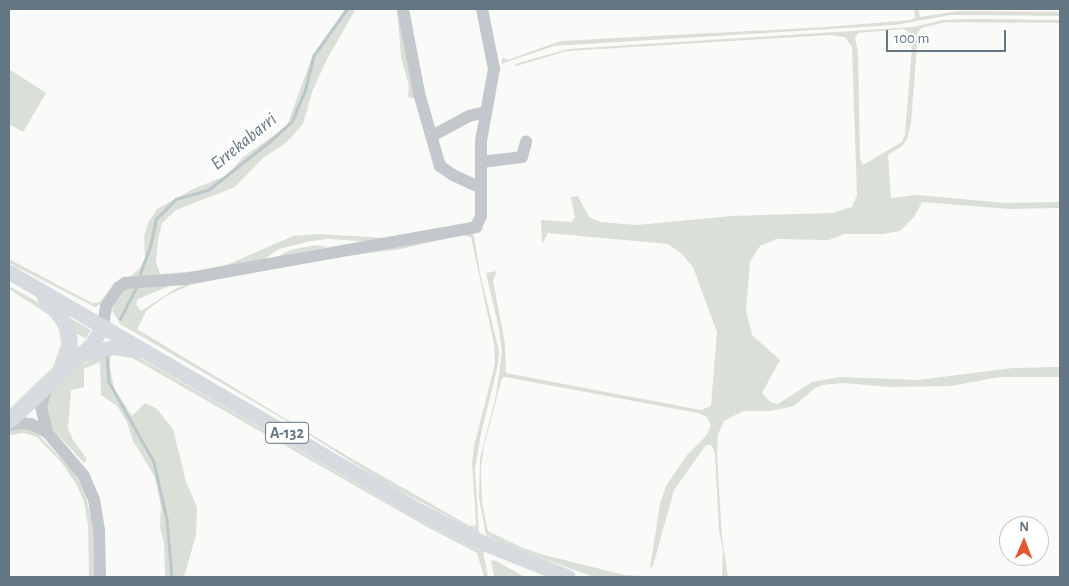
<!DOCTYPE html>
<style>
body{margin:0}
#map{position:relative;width:1069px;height:586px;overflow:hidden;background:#fafaf8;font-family:"Alegreya Sans",sans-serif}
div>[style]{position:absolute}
.green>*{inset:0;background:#dadfd7}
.stream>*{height:2.5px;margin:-1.25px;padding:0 1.25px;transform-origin:1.25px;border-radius:1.25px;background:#bbc7cb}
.minor>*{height:12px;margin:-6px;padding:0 6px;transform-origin:6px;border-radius:6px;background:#c3c8cc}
.major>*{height:15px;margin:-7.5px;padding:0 7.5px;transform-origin:7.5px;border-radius:7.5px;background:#d6dbdf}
span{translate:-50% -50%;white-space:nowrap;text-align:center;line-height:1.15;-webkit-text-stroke:5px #fff;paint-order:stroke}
.shield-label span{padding:1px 4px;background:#fff;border:1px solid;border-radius:4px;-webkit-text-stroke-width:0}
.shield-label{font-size:16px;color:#657683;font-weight:700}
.water-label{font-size:19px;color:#60757c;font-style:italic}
.frame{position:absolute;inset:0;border:10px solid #657683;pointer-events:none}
.north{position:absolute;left:999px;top:516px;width:50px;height:50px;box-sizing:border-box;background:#fff;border:1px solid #c1c8cd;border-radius:50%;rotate:1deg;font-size:14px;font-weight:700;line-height:20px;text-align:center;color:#657683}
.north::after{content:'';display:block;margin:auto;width:18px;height:22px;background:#e4572e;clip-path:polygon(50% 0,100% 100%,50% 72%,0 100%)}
.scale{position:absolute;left:886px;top:30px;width:120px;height:22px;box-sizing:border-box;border:2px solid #657683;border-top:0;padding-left:6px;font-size:15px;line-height:18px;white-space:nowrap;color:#657683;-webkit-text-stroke:4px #fff;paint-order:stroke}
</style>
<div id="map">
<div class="green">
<i style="clip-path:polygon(345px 9px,356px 9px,327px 59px,312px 92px,303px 124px,287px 142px,263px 158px,235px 187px,176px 210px,162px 223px,158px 240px,156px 262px,160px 274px,197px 271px,229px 264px,293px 236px,319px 234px,385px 238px,374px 242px,328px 239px,311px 241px,279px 249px,262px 261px,216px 271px,145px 278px,95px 307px,9px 263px,9px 259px,92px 303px,100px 302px,115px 283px,132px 275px,140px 268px,145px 258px,144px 236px,148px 223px,157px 209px,193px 189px,228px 175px,242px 158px,287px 126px,312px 57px)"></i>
<i style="clip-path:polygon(397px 9px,402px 9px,418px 99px,408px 97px,409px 86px,401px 57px)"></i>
<i style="clip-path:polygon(914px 9px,918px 9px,920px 17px,959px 11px,1060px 12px,1060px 16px,950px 15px,895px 25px,554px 46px,501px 64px,503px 57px,507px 60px,561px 41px,826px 27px,911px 20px,915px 17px)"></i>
<i style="clip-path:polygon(evenodd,970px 19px,1060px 20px,1060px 23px,945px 22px,922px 28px,918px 32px,911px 123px,907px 139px,902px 146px,888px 155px,891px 198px,917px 195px,1005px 203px,1060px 202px,1060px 208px,1009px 209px,922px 202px,914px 217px,900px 231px,883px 234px,844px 234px,829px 240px,776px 239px,760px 246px,750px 262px,746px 311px,752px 335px,780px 360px,762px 393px,770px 402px,778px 404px,812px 382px,841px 377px,918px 380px,1013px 368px,1056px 367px,1060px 367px,1060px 377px,1000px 377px,951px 386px,889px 387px,843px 383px,823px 385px,815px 388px,794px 406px,770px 411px,743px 411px,724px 421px,718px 434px,717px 454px,722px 538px,728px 577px,722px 577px,723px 550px,719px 531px,715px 453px,711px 445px,706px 445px,674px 490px,653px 566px,650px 568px,660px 504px,666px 486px,687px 455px,706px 436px,711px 426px,707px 417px,698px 413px,506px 377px,502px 378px,484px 446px,481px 468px,482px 503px,488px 531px,523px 548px,544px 555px,625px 575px,654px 577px,594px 577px,507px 546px,486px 535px,479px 498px,480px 459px,496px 395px,502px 352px,499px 329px,486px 273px,497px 271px,493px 281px,505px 344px,506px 373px,701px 410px,711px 406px,717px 332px,693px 267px,682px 254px,668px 244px,548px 233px,542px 244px,541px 220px,572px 222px,575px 217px,571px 197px,578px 196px,589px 217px,600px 222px,636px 225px,732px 216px,832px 213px,852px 207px,857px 195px,852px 47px,845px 37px,830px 35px,567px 51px,516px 66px,515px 64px,568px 49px,913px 27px,943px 20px,970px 19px,904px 29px,913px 35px,905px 134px,902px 142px,863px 165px,860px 159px,858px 51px,855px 38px,858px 33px,904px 29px)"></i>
<i style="clip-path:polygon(9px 69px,46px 93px,23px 132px,9px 124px)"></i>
<i style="clip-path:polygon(evenodd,470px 231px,474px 236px,480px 273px,499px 351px,498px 365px,481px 433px,475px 469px,479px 533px,385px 483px,292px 424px,120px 324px,112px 310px,116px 295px,129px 286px,172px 283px,172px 285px,138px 299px,136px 304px,141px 311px,177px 288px,197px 280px,292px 260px,388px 248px,470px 231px,462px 235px,471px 237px,494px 344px,495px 364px,474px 446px,472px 463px,476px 525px,470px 526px,349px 457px,137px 329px,147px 310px,166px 296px,190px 285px,284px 264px,401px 249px,462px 235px)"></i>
<i style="clip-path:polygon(316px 245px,327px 247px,277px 257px,290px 250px)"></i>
<i style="clip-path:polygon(9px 286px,52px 310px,65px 342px,56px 371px,9px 413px,9px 409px,53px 367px,61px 344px,59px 330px,52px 317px,9px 289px)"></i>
<i style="clip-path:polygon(65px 315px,91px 330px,86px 339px,73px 331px)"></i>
<i style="clip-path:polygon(111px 352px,110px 367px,114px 388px,132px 416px,145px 403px,157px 409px,173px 429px,186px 482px,197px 507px,196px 535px,184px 577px,165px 577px,164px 543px,160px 527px,161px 507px,155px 477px,133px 441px,127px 422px,117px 406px,101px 395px,100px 362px,84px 369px,84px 387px,71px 390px,68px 428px,73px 440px,87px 459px,84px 463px,46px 422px,45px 402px,49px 391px,74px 369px,99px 355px)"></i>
<i style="clip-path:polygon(135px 355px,382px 498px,483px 551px,488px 577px,484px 577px,477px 553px,427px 527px,129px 356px)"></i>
<i style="clip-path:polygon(12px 428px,33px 429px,72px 470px,84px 487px,93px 527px,94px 577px,89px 577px,88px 526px,84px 501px,75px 482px,61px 462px,37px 437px,24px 433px,9px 435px,9px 430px)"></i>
<i style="clip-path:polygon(491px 560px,496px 561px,525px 577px,494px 577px)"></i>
</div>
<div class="stream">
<i style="left:140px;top:274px;width:29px;rotate:-70deg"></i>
<i style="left:150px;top:247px;width:29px;rotate:-78deg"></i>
<i style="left:156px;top:219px;width:28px;rotate:-45deg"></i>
<i style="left:176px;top:199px;width:33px;rotate:-16deg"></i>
<i style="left:208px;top:190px;width:78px;rotate:-38.2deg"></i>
<i style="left:269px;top:142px;width:31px;rotate:-42deg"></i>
<i style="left:292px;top:121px;width:34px;rotate:-67deg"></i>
<i style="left:305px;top:90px;width:36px;rotate:-76deg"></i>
<i style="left:314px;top:55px;width:57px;rotate:-54.3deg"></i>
<i style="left:120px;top:319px;width:36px;rotate:-63deg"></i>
<i style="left:107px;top:356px;width:26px;rotate:86deg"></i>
<i style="left:109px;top:382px;width:92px;rotate:60.6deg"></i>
<i style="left:154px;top:462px;width:58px;rotate:77.2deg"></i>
<i style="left:167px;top:519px;width:58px;rotate:85.1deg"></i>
</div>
<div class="minor">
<i style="left:403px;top:9px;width:86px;rotate:79.2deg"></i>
<i style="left:419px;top:93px;width:76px;rotate:74deg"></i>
<i style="left:440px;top:166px;width:16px;rotate:35deg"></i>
<i style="left:453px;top:175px;width:31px;rotate:25deg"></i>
<i style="left:432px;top:136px;width:42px;rotate:-28.4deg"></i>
<i style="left:469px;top:116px;width:17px;rotate:-13deg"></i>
<i style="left:481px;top:162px;width:41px;rotate:-7deg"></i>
<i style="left:522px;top:157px;width:16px;rotate:-75deg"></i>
<i style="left:103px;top:326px;width:20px;rotate:-81deg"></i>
<i style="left:106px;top:306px;width:22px;rotate:-56deg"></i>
<i style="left:118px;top:288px;width:9px;rotate:-36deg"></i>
<i style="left:125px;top:283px;width:60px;rotate:-3.8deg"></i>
<i style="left:185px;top:279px;width:296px;rotate:-10.1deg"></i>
<i style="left:476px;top:227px;width:12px;rotate:-66deg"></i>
<i style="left:481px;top:216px;width:75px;rotate:-90deg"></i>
<i style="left:481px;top:141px;width:73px;rotate:-79.8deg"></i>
<i style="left:494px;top:69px;width:61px;rotate:-101.3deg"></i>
<i style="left:9px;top:425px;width:10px;rotate:-11deg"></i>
<i style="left:19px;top:423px;width:12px;rotate:5deg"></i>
<i style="left:31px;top:424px;width:18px;rotate:27deg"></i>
<i style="left:47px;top:432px;width:57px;rotate:49.9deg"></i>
<i style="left:84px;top:476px;width:25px;rotate:67deg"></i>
<i style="left:94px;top:499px;width:31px;rotate:81deg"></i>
<i style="left:99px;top:530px;width:47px;rotate:88.8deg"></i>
<i style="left:47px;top:432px;width:26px;rotate:-103deg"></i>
<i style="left:41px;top:407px;width:22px;rotate:-74deg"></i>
</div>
<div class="major">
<i style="left:9px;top:272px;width:475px;rotate:30.2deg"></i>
<i style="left:420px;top:511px;width:74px;rotate:26.6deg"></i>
<i style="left:486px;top:544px;width:88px;rotate:21.9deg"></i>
<i style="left:44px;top:297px;width:33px;rotate:51deg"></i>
<i style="left:65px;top:323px;width:12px;rotate:70deg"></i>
<i style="left:69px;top:334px;width:14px;rotate:86deg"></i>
<i style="left:70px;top:348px;width:22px;rotate:111deg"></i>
<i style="left:83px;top:354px;width:32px;rotate:-13deg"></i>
<i style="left:114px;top:347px;width:24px;rotate:9deg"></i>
<i style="left:9px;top:421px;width:113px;rotate:-42.9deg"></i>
<i style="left:92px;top:344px;width:21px;rotate:-59deg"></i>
</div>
<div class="shield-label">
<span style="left:287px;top:433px">A-132</span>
</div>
<div class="water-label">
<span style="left:244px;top:142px;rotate:-39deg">Errekabarri</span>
</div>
<div class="frame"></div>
<div class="north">N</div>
<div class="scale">100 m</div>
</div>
